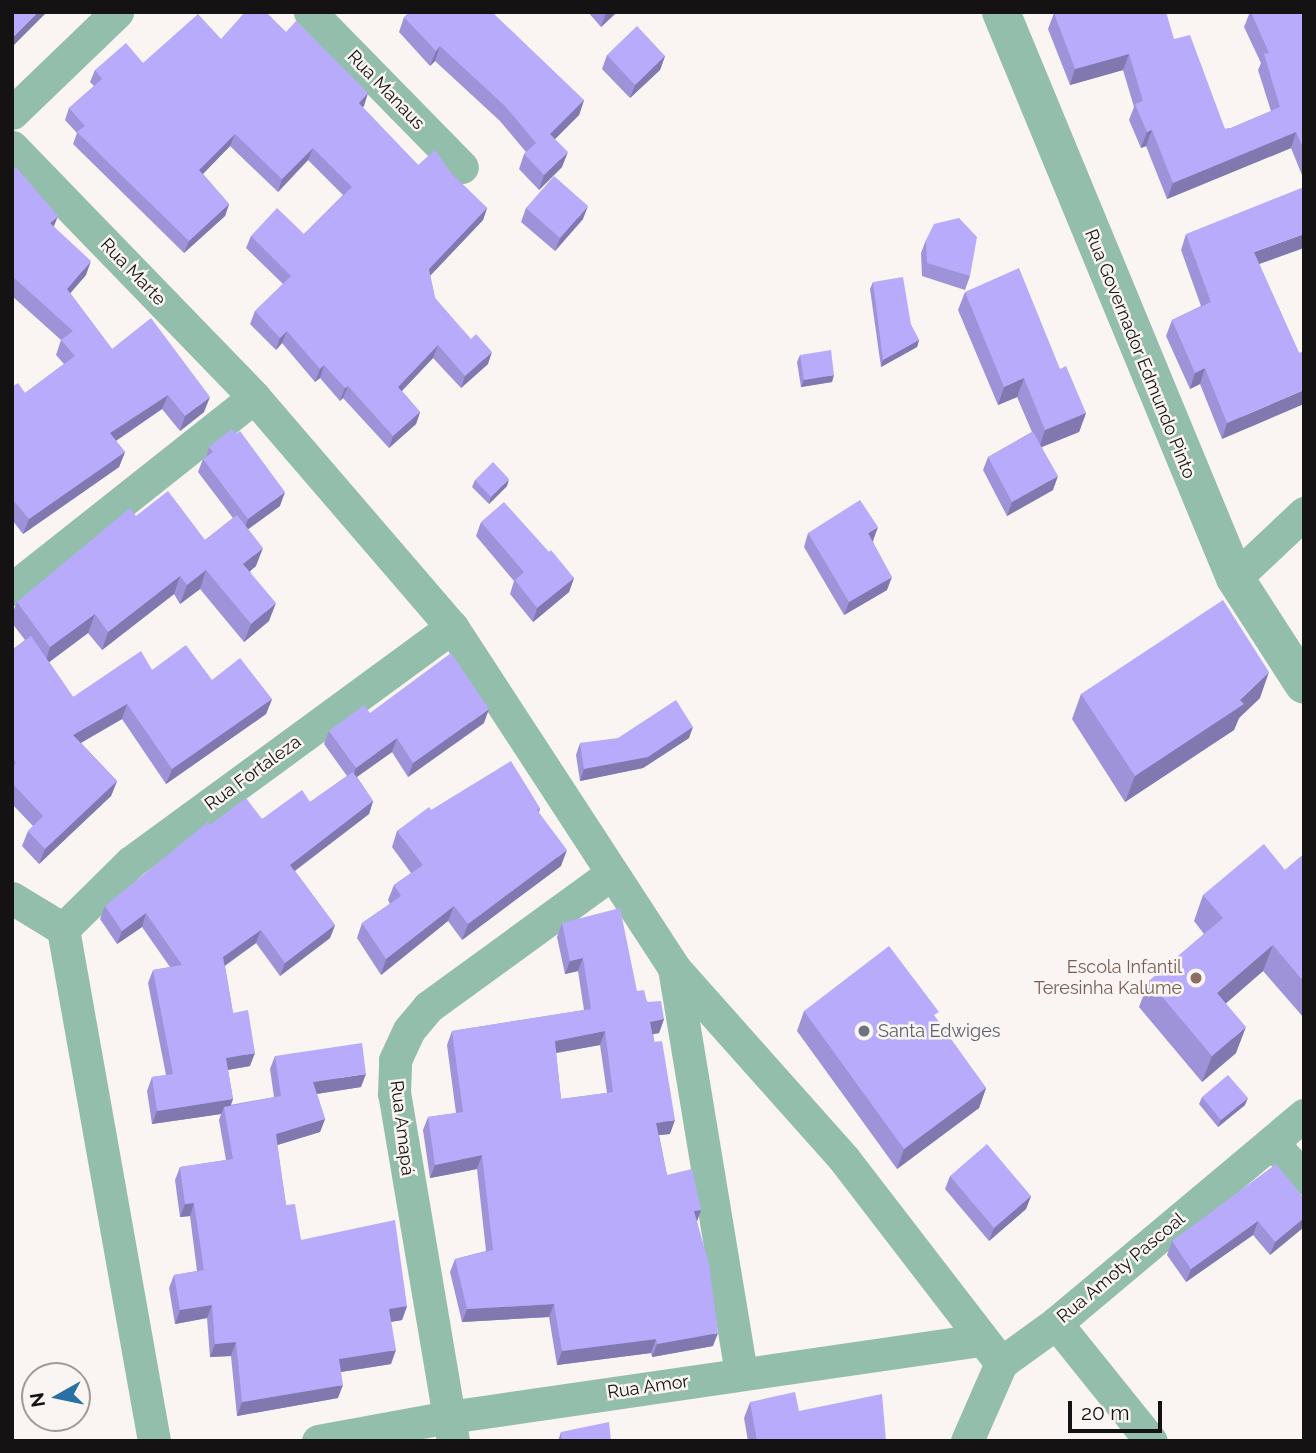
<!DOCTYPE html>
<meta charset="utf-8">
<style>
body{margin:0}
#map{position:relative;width:1316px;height:1453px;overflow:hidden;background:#faf4f2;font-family:Raleway,sans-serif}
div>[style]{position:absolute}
.minor>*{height:33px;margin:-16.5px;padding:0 16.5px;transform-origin:16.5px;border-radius:16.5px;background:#94beac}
.tertiary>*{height:38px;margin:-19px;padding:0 19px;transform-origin:19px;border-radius:19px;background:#94beac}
.wall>*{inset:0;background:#9e93d9}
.shaded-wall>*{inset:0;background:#8178b0}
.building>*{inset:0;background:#b8abfc}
.dots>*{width:19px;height:19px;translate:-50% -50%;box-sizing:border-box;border:4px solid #faf4f2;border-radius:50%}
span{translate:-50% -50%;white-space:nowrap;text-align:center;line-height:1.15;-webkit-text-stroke:5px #faf4f2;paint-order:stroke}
.street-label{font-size:18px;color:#141212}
.education-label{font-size:18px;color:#785e54}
.right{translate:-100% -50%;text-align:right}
.worship-label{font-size:18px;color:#5b616d}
.left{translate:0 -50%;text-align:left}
.frame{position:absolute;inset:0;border:14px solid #141212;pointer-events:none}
.north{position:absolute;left:21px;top:1362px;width:70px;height:70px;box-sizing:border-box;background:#faf4f2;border:2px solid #9e9a98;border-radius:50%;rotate:261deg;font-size:19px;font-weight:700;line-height:28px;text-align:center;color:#141212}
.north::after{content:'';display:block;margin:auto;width:24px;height:32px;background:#2871a5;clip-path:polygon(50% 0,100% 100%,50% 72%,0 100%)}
.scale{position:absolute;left:1068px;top:1401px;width:94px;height:32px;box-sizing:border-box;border:4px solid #141212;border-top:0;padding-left:9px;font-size:21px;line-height:24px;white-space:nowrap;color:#141212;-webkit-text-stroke:5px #faf4f2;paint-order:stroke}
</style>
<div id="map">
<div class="minor">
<i style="left:310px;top:12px;width:217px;rotate:45.6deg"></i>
<i style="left:12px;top:113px;width:146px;rotate:-43.9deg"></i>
<i style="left:12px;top:147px;width:348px;rotate:45.9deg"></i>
<i style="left:254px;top:397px;width:303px;rotate:49.3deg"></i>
<i style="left:452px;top:627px;width:407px;rotate:56.9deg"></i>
<i style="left:674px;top:968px;width:256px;rotate:48.3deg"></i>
<i style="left:844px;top:1159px;width:257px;rotate:52.4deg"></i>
<i style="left:1235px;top:578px;width:95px;rotate:-43.3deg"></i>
<i style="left:12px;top:589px;width:309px;rotate:-38.4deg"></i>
<i style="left:12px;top:898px;width:60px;rotate:31.3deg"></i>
<i style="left:63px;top:929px;width:520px;rotate:79.92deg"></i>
<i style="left:63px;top:929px;width:95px;rotate:-44.6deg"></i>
<i style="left:131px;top:862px;width:398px;rotate:-36.2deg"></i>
<i style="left:674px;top:968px;width:411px;rotate:80.6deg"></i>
<i style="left:1272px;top:1142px;width:48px;rotate:48.4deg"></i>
<i style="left:1056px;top:1323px;width:151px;rotate:51.2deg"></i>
<i style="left:318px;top:1441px;width:133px;rotate:-10.4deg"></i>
<i style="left:449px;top:1417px;width:537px;rotate:-8.25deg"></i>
<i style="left:453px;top:1441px;width:352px;rotate:-99.6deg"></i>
<i style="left:394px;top:1094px;width:34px;rotate:-88deg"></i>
<i style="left:395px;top:1060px;width:33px;rotate:-65deg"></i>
<i style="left:409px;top:1030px;width:30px;rotate:-50deg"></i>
<i style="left:428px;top:1007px;width:226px;rotate:-36deg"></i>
<i style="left:967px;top:1441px;width:85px;rotate:-66.4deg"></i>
<i style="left:1001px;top:1363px;width:68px;rotate:-36deg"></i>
<i style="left:1056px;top:1323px;width:324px;rotate:-40deg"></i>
</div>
<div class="tertiary">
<i style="left:1001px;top:12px;width:612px;rotate:67.54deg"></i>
<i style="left:1235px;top:578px;width:127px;rotate:57.2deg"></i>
</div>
<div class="wall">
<i style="clip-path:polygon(588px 12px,617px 12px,601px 27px)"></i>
<i style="clip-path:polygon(1250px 12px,1304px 12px,1304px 180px,1291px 148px,1167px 199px,1146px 146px,1141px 148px,1129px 120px,1134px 107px,1123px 70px,1070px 85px,1048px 29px,1054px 13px,1174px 39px,1225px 129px,1231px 128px,1271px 111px,1258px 70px,1261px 63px,1244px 27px)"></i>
<i style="clip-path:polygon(404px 17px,584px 100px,579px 115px,555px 139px,562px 167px,539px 190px,519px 169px,524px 154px,526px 152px,500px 121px,435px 61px,430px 66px,399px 32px)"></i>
<i style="clip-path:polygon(286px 32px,368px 93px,362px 107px,418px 165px,451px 173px,487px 208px,483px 220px,430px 276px,435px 298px,488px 364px,461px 388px,433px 358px,402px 391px,420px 412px,416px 424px,389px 448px,343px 398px,340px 401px,320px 378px,315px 382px,282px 343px,276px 350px,250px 324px,255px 311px,283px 284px,246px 248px,251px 236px,304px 234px,343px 195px,308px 160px,278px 192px,230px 146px,203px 174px,229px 204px,225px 216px,184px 253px,73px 144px,77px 133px,65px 120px,69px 108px,94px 86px,90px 82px,95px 70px,143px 63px,221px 39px)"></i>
<i style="clip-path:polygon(607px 55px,665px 56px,660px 70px,630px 98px,602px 69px)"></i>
<i style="clip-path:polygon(12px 170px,54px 227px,86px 275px,70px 293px,112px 349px,204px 412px,180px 431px,162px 409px,116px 441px,125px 452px,119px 467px,23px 534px,12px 520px,12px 387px,25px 393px,64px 364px,56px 355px,61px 340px,12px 296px)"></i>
<i style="clip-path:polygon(526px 208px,583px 219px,555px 251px,521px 222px)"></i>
<i style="clip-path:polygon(1186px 234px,1259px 264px,1299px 353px,1222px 439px,1200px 384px,1190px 389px,1166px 336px,1172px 320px,1201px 306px,1181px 250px)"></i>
<i style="clip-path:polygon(926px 240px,970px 276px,965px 290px,922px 276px,921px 253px)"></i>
<i style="clip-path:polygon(873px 282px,911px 325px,919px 340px,917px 347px,881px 367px,870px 289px)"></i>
<i style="clip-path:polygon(965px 292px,1060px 369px,1086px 413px,1079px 432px,1042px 447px,1053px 490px,1007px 516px,983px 470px,988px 457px,1032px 432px,1017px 397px,998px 405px,958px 310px)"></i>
<i style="clip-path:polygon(800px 355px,832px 382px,801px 387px,797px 362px)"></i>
<i style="clip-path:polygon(209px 447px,280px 506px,248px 529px,256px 566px,250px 571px,269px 621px,244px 642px,200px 589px,180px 604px,174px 594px,102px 650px,88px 633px,49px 662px,73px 697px,152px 670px,212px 680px,272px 699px,266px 714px,166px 784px,122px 719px,81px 743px,117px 781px,111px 796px,39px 864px,22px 846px,28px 831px,33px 826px,12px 804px,12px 650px,25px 640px,12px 623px,12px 614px,17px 602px,136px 516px,205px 540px,233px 518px,198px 472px,203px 459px,206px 457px)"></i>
<i style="clip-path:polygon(475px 480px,507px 486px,489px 504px,472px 487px)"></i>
<i style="clip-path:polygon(481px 522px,549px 552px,574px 578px,569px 592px,533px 622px,510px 594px,514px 581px,476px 536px)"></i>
<i style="clip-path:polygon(808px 533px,873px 541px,887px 590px,844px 615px,804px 547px)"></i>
<i style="clip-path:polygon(1081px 694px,1260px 698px,1239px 718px,1234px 730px,1125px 802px,1072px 719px)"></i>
<i style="clip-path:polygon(370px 713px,484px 723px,408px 777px,392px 752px,357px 777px,373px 801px,369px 814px,295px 871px,335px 925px,330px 938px,280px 976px,256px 943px,225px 966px,233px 1013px,250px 1066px,228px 1070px,233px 1099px,230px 1105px,274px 1097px,270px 1069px,275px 1056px,361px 1087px,317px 1094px,325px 1119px,320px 1132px,277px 1145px,286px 1205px,301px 1240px,407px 1306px,402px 1320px,391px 1322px,391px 1364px,341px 1372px,338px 1398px,237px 1416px,231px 1356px,210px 1357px,207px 1318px,175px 1324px,169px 1288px,174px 1275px,197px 1271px,190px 1216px,180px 1217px,175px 1180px,180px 1167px,226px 1160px,219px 1120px,221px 1114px,152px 1124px,147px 1091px,152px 1077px,166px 1075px,148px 983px,153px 970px,170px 967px,142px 927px,117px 944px,100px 919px,105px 906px,210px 825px,262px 819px,310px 802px,347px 776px,324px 744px,329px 731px)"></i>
<i style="clip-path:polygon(689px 738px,643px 768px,580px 781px,576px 755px,580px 743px)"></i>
<i style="clip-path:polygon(540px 808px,539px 813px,561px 866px,462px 940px,448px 921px,381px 975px,357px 938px,362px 923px,390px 904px,388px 900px,394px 885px,411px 873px,392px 847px,397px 831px,431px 810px)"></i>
<i style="clip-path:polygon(1304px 854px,1304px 1018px,1263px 971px,1226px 1003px,1236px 1053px,1202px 1082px,1139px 1007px,1149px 981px,1204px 934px,1194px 921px,1203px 895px,1285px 870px)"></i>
<i style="clip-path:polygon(evenodd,562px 923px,637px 991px,664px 1019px,659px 1033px,653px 1034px,670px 1134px,659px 1135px,667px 1175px,701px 1210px,697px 1221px,713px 1346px,652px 1357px,651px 1353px,557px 1365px,549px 1317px,462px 1322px,450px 1272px,455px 1259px,486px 1251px,477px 1169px,430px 1178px,423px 1130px,428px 1117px,456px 1113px,447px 1045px,452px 1031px,584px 1010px,578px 971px,565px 974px,557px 937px,562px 923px,600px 1045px,607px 1093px,561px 1099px,556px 1053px,600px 1045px)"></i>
<i style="clip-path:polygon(804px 1011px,936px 1019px,986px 1088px,979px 1108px,897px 1169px,797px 1031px)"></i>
<i style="clip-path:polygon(1202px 1097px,1245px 1105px,1218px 1127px,1199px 1104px)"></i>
<i style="clip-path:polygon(950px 1176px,1031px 1196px,1026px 1209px,989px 1241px,945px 1189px)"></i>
<i style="clip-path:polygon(1304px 1198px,1304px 1227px,1270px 1255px,1253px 1235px,1186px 1282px,1167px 1255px,1172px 1241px)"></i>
<i style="clip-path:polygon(750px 1402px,799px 1411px,886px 1441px,748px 1441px,744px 1418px)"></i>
<i style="clip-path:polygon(561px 1432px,611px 1441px,558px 1441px)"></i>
</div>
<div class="shaded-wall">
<i style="clip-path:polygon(38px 12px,47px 12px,12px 47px,12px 38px)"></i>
<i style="clip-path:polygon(607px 12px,617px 12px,601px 27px,606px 13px)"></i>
<i style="clip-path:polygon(440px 46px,435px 61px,430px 66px,436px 51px)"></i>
<i style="clip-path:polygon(1129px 54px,1123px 70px,1070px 85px,1075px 69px)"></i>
<i style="clip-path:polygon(665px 56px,660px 70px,630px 98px,635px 85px)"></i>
<i style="clip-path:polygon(368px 93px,364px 106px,355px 116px,359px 103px)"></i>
<i style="clip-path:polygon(584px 100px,579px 115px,545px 149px,550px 134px)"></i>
<i style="clip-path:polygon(1152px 130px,1146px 146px,1141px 148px,1147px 132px)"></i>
<i style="clip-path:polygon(1296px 132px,1291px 148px,1167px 199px,1173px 183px)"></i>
<i style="clip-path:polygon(235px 134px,230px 146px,195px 182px,199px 170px)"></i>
<i style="clip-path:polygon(313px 148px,308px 160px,278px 192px,282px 179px)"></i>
<i style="clip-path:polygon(568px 152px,562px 167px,539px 190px,544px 175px)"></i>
<i style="clip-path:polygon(229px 204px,225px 216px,184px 253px,189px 241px)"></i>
<i style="clip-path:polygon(588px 206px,583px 219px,555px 251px,560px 238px)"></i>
<i style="clip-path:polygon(487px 208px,483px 220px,425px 281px,429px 269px)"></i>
<i style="clip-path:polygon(58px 216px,52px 231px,50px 223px)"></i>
<i style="clip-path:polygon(1304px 234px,1304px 248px,1248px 268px,1254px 252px)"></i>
<i style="clip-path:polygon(91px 261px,86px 275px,61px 304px,67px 289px)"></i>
<i style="clip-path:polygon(287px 331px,282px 343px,276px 350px,280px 338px)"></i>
<i style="clip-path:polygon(919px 340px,917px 347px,881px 367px,883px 360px)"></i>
<i style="clip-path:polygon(438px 345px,433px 358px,394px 399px,398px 387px)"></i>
<i style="clip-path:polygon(492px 352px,488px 364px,461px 388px,465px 376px)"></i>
<i style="clip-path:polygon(324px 365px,320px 378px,315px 382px,320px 369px)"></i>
<i style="clip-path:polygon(1205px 368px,1200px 384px,1190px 389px,1195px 373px)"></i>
<i style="clip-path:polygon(834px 375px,832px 382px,801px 387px,804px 380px)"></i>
<i style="clip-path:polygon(1024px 378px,1017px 397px,998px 405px,1004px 387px)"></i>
<i style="clip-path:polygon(348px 386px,343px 398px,340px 401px,345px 388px)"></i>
<i style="clip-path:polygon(1304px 390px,1304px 404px,1222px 439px,1227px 423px)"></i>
<i style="clip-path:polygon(168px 395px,162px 409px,105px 448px,110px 433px)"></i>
<i style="clip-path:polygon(210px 397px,204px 412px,180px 431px,185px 416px)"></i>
<i style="clip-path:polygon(420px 412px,416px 424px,389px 448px,393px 436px)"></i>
<i style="clip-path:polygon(1086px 413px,1079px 432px,1039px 448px,1045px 430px)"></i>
<i style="clip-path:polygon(125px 452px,119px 467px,23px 534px,29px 519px)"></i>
<i style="clip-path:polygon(1058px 476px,1053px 490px,1007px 516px,1012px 502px)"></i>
<i style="clip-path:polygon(509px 479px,507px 486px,489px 504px,491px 497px)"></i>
<i style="clip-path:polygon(285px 492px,280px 506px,243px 533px,248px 519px)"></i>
<i style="clip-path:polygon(878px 527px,873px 541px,863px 547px,868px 533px)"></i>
<i style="clip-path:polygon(263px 548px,256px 566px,237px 582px,243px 564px)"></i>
<i style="clip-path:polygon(206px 570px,200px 589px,180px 604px,187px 585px)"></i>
<i style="clip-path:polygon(180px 576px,174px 594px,102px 650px,108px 632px)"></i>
<i style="clip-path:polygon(892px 577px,887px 590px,844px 615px,849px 602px)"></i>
<i style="clip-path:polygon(574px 578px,569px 592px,533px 622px,537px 608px)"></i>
<i style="clip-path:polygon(276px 603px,269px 621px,244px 642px,251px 624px)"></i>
<i style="clip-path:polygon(95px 614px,88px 633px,44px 666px,50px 647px)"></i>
<i style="clip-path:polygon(1269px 672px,1260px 698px,1239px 718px,1234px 730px,1125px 802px,1135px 776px,1240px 700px)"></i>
<i style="clip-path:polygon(272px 699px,266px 714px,166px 784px,172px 769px)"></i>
<i style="clip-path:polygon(127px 704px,122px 719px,68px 750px,73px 735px)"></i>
<i style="clip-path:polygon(489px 709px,484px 723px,408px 777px,413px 763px)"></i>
<i style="clip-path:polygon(693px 727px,689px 738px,643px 768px,580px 781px,584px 769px)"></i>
<i style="clip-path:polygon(397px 738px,392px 752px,351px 781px,356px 768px)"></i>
<i style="clip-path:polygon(117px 781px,111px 796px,39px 864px,45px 849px)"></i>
<i style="clip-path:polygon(373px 801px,369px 814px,285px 878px,290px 865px)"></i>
<i style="clip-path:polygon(567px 850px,561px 866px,462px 940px,468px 924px)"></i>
<i style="clip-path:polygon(454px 906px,448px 921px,381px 975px,386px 959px)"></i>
<i style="clip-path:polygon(146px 913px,142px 927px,117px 944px,122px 931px)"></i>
<i style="clip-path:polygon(335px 925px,330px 938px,280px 976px,285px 963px)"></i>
<i style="clip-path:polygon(261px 930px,256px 943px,218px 970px,223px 957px)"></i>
<i style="clip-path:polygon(1273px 945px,1263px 971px,1208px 1019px,1217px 993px)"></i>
<i style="clip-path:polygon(583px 958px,578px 971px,565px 974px,570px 961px)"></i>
<i style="clip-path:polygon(664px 1019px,659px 1033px,645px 1036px,650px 1022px)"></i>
<i style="clip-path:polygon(1246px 1027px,1236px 1053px,1202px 1082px,1212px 1056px)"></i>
<i style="clip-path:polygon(605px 1031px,600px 1045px,550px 1054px,555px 1041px)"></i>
<i style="clip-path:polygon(255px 1053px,250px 1066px,221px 1071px,226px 1058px)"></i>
<i style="clip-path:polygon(366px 1074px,361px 1087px,309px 1095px,313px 1082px)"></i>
<i style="clip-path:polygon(986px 1088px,979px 1108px,897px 1169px,904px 1149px)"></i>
<i style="clip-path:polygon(1248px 1098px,1245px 1105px,1218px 1127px,1221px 1120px)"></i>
<i style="clip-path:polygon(233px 1099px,228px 1113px,224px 1107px,221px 1114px,152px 1124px,157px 1111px)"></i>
<i style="clip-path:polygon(325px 1119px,320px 1132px,271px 1147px,276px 1134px)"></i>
<i style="clip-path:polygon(675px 1120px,670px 1134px,651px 1136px,656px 1123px)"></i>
<i style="clip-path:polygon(482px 1155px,477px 1169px,430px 1178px,435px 1165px)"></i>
<i style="clip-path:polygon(1031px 1196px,1026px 1209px,989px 1241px,994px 1228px)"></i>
<i style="clip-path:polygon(194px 1203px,190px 1216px,180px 1217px,185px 1204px)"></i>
<i style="clip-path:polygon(701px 1210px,696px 1224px,694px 1211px)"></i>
<i style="clip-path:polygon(1304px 1218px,1304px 1227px,1270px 1255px,1275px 1242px)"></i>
<i style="clip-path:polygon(1258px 1221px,1253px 1235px,1186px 1282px,1191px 1269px)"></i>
<i style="clip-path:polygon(554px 1304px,549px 1317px,462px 1322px,467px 1309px)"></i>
<i style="clip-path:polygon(212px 1305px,207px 1318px,175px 1324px,180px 1310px)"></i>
<i style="clip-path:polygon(407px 1306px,402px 1320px,384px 1323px,389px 1309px)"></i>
<i style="clip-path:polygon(718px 1333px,713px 1346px,652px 1357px,657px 1344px)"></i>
<i style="clip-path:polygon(656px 1339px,651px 1353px,557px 1365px,562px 1351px)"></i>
<i style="clip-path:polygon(236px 1342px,231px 1356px,210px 1357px,215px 1344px)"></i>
<i style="clip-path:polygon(396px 1350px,391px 1364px,334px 1373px,339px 1359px)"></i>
<i style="clip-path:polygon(343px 1385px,338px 1398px,237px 1416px,242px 1402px)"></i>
</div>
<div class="building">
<i style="clip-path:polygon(12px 12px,38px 12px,12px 38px)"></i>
<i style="clip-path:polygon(245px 12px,266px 12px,286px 32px,296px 21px,368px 93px,359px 103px,418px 165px,435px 150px,451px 173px,487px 208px,429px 269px,435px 298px,471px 339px,476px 334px,492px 352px,465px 376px,438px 345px,398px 387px,420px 412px,393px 436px,348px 386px,345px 388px,324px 365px,320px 369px,287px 331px,280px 338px,255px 311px,291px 276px,251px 236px,277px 208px,304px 234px,352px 187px,313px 148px,282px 179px,235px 134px,199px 170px,229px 204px,189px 241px,77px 132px,85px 126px,69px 108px,102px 79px,95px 70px,126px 43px,143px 63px,198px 14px,221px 39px)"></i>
<i style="clip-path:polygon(409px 12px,492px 12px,584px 100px,550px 134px,568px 152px,544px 175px,524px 154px,536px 143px,505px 106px,440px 46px,436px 51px,404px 17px)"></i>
<i style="clip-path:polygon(1056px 12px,1166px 12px,1174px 39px,1190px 35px,1225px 129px,1231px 128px,1280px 107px,1264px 54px,1269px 53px,1251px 12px,1304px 12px,1304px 150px,1296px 132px,1173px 183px,1152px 130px,1147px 132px,1135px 104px,1143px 101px,1129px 54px,1075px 69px,1054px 13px)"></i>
<i style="clip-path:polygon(637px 26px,665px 56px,635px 85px,607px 55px)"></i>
<i style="clip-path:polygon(16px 167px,58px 216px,50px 223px,91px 261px,67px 289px,112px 349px,151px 318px,210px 397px,185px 416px,168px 395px,110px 433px,125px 452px,29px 519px,12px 499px,12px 387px,18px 383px,25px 393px,75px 356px,61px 340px,73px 331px,12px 276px,12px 170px)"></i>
<i style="clip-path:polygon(554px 176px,588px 206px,560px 238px,526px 208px)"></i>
<i style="clip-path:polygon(1304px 187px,1304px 234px,1254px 252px,1299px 353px,1304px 351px,1304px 390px,1227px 423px,1205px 368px,1195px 373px,1172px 320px,1211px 302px,1186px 234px)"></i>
<i style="clip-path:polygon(959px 218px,977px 237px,970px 276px,927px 263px,926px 240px,934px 224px)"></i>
<i style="clip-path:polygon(1019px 268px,1060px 369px,1066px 366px,1086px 413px,1045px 430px,1024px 378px,1004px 387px,965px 292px)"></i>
<i style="clip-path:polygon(903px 277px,911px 325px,919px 340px,883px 360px,873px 282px)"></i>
<i style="clip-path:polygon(831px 350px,834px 375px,804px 380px,800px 355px)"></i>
<i style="clip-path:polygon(232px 429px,236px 434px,240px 431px,285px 492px,248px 519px,203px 459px,213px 452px,209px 447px)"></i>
<i style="clip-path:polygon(1033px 432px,1058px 476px,1012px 502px,988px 457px)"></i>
<i style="clip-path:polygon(493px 462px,509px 479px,491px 497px,475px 480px)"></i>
<i style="clip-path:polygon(168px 491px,205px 540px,237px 515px,263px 548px,243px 564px,276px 603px,251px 624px,206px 570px,187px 585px,180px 576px,108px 632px,95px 614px,50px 647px,17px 602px,130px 508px,136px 516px)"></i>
<i style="clip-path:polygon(860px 500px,878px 527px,868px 533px,892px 577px,849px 602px,808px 533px)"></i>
<i style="clip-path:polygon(504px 502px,549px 552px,551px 550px,574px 578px,537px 608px,515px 580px,524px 572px,481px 522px)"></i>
<i style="clip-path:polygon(1223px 600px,1269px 672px,1240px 700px,1244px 704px,1135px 776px,1081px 694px)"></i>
<i style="clip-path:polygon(31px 636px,73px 697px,141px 651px,152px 670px,186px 645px,212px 680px,240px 658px,272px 699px,172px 769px,127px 704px,73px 735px,117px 781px,45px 849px,28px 831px,43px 816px,12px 783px,12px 767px,16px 763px,12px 757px,12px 650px)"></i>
<i style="clip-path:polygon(451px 653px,489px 709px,413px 763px,397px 738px,356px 768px,329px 731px,364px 705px,370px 713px)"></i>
<i style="clip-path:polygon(676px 700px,693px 727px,648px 757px,584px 769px,580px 743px,618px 738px)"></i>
<i style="clip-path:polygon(511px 761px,540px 808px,537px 810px,567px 850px,468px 924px,454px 906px,386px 959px,362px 923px,401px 896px,394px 885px,423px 865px,397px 831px,429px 807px,431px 810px)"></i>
<i style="clip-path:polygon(353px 772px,373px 801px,290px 865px,335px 925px,285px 963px,261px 930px,223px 957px,233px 1013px,248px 1010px,255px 1053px,226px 1058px,233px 1099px,157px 1111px,152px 1077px,173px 1074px,153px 970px,182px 965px,146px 913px,122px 931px,105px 906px,208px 822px,210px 825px,246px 798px,262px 819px,302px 790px,310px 802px)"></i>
<i style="clip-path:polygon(1264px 844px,1285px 870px,1304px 854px,1304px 982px,1273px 945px,1217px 993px,1246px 1027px,1212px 1056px,1149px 981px,1223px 918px,1203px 895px)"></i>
<i style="clip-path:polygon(evenodd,620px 908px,637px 991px,644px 990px,647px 1002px,661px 1001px,664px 1019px,650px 1022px,654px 1042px,662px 1041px,675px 1120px,656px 1123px,667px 1175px,692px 1169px,701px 1210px,694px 1211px,709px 1264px,718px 1333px,657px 1344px,656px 1339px,562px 1351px,554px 1304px,467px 1309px,455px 1259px,493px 1250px,482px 1155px,435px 1165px,428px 1117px,463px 1112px,452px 1031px,591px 1009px,583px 958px,570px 961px,562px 923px,620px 908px,605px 1031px,613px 1092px,561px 1099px,555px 1041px,605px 1031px)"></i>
<i style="clip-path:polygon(889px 946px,939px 1012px,934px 1015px,986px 1088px,904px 1149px,804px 1011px)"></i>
<i style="clip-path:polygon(362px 1043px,366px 1074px,313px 1082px,325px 1119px,276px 1134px,286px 1205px,295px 1204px,301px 1240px,395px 1220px,407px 1306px,389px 1309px,396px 1350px,339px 1359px,343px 1385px,242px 1402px,236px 1342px,215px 1344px,212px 1305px,180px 1310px,174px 1275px,204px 1270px,194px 1203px,185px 1204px,180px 1167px,233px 1159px,224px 1107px,281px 1096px,275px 1056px)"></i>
<i style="clip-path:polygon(1228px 1075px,1248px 1098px,1221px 1120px,1202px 1097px)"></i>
<i style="clip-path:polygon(987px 1144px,1031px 1196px,994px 1228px,950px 1176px)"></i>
<i style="clip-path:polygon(1276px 1164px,1304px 1198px,1304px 1218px,1275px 1242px,1258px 1221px,1191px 1269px,1172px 1241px)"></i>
<i style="clip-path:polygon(795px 1392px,799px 1411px,882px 1394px,886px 1441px,757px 1441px,750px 1402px)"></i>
<i style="clip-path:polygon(609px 1422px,611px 1441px,562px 1441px,561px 1432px)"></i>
</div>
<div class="dots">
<i style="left:1196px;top:978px;background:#8d6e63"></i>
<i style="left:864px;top:1031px;background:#6b7280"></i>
</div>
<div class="street-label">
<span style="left:386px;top:90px;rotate:46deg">Rua Manaus</span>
<span style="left:133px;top:272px;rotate:46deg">Rua Marte</span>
<span style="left:1140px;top:354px;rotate:68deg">Rua Governador Edmundo Pinto</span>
<span style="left:253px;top:773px;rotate:-36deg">Rua Fortaleza</span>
<span style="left:402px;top:1128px;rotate:83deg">Rua Amapá</span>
<span style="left:1121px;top:1268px;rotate:-40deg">Rua Amoty Pascoal</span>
<span style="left:648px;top:1387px;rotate:-8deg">Rua Amor</span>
</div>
<div class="education-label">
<span class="right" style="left:1182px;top:978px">Escola Infantil<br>Teresinha Kalume</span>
</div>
<div class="worship-label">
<span class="left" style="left:878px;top:1031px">Santa Edwiges</span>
</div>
<div class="frame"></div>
<div class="north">N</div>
<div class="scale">20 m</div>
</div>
